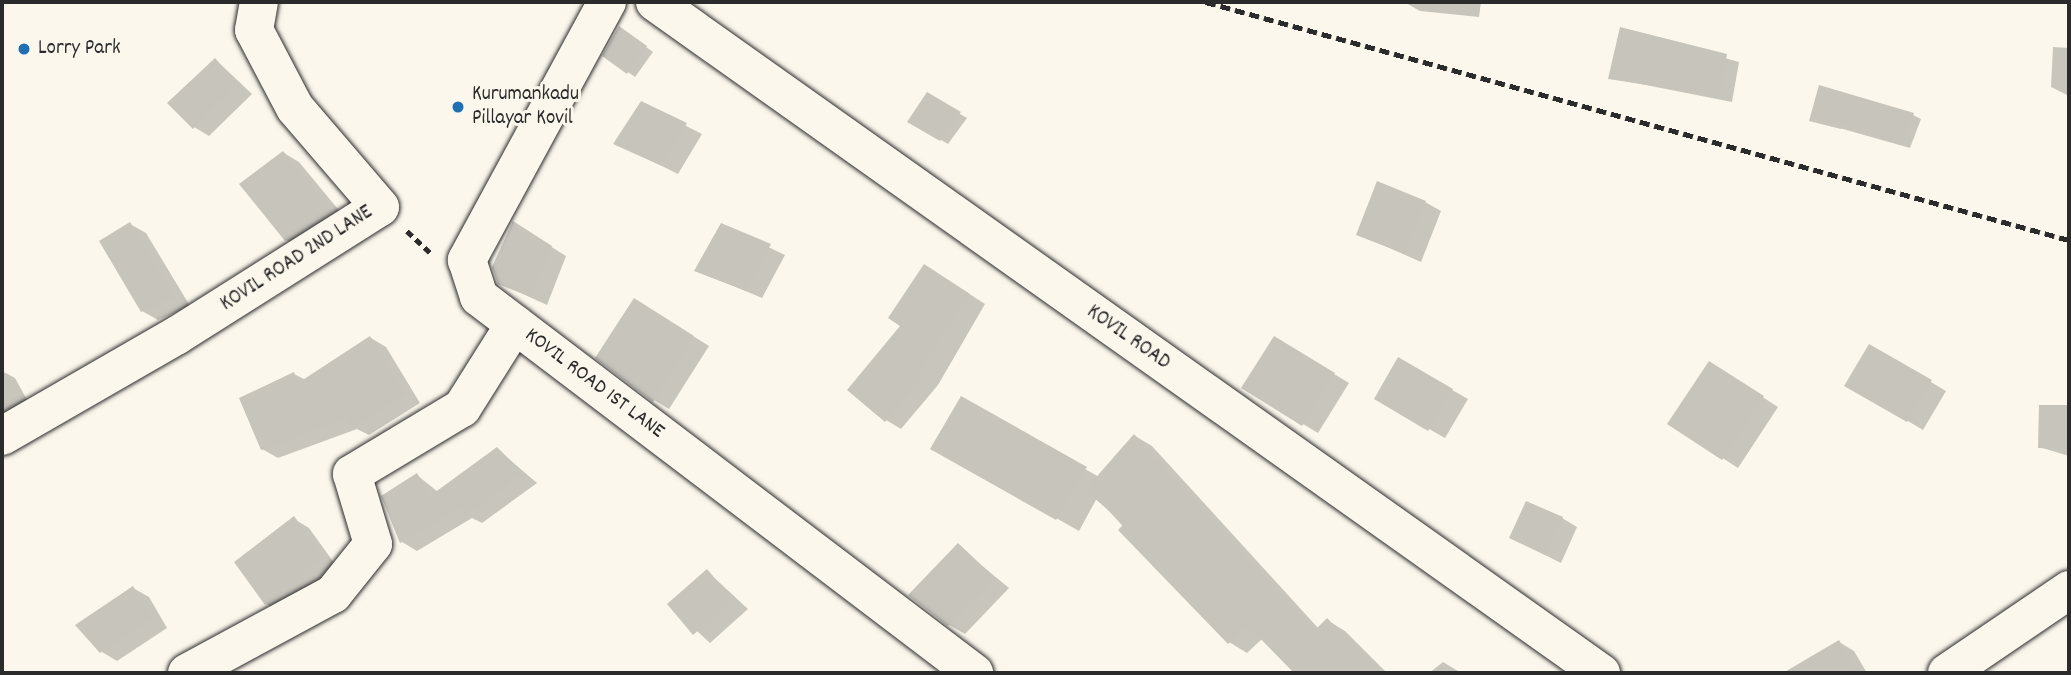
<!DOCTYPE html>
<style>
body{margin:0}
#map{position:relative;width:2071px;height:675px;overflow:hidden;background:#fbf7ec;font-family:Dekko,sans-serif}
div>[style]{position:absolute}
.shadow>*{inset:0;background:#0003}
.building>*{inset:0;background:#c7c4bc}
.path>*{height:4.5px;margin-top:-2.25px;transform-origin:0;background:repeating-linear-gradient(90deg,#2b2b2b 0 7px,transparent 0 12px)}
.roads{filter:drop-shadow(0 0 2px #2b2b2b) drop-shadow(0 0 2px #2b2b2b)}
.minor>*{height:38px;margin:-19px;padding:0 19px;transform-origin:19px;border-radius:19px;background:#fbf7ec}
.rail>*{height:5px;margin-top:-2.5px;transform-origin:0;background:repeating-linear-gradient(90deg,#2b2b2b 0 10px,transparent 0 15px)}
.dots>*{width:19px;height:19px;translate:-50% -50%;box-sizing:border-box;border:4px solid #fbf7ec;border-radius:50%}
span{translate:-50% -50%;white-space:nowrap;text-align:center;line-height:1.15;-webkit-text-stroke:6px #fbf7ec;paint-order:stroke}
.poi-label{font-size:21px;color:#2b2b2b}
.left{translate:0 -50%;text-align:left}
.street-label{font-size:21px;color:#2b2b2b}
.frame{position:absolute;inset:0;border:4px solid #2b2b2b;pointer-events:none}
</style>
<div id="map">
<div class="shadow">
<i style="clip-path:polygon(1404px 2px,1481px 2px,1479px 17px,1420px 11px)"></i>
<i style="clip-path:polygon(1621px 29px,1739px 62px,1732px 102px,1610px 78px)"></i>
<i style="clip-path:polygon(627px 33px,653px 52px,635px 77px,628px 72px)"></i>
<i style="clip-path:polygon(2053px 47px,2069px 48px,2069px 96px,2051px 87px)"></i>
<i style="clip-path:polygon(216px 60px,252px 94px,209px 136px,194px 127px)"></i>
<i style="clip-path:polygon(927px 95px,967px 118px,948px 144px,910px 122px)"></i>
<i style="clip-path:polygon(641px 103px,702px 134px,678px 174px,615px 143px)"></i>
<i style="clip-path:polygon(1913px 115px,1921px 119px,1910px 148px,1811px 120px)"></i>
<i style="clip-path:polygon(284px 153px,299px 162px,347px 220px,302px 249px,286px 240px)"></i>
<i style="clip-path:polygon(1425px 202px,1441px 211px,1421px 262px,1358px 234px)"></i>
<i style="clip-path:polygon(130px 224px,146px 233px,190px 306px,158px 320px,142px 311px)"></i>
<i style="clip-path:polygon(722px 225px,785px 255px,762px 298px,696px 270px)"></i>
<i style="clip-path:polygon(529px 233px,566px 256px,547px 305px,499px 283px)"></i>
<i style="clip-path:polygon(940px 275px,985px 304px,938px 385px,901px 429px,886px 420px,903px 326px)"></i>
<i style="clip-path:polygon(650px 309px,709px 346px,669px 409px,654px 400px)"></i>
<i style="clip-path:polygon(371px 338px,386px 347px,420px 403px,369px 435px,357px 429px,278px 458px,262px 449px,294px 374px,306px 380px)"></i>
<i style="clip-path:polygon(1870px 346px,1946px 391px,1923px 430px,1847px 385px)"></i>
<i style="clip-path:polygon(1289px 347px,1349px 383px,1318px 433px,1303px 424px)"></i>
<i style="clip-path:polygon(1399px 360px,1468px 399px,1445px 438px,1376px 399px)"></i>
<i style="clip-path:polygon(2px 371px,15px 378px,31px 407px,2px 428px)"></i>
<i style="clip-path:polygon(1724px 372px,1778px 407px,1738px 468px,1670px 424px)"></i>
<i style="clip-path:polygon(961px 398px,1099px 477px,1135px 436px,1152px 446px,1319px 629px,1327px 620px,1345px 631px,1387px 673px,1297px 673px,1263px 638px,1247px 653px,1229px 642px,1097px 498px,1079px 531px,933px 448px)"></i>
<i style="clip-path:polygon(2040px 406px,2069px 407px,2069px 456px,2039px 447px)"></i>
<i style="clip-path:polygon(497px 449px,537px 483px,482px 523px,472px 518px,417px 551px,402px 542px,417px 475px,438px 492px)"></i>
<i style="clip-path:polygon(1562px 518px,1577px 527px,1561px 563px,1511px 538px)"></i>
<i style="clip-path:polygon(294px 519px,309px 528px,337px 567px,282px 613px,266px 604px,237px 563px)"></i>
<i style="clip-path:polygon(958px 546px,1009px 588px,965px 634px,949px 625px)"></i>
<i style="clip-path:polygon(707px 571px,748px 609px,710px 643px,669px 605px)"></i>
<i style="clip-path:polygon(133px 588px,149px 597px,167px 628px,117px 661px,102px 652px)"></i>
<i style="clip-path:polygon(1839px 642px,1854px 651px,1867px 673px,1804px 673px,1800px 665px)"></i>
<i style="clip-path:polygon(1443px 662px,1458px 671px,1461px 673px,1429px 673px)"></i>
</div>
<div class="building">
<i style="clip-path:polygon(619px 26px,647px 46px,627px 74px,602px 56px)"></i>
<i style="clip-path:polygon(1620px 27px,1727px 54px,1720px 96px,1608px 79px)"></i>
<i style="clip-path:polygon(215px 58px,237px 84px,193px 129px,167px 103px)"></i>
<i style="clip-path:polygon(1819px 85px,1914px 113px,1902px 145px,1842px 123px,1841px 129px,1809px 121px)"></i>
<i style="clip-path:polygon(927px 92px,961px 112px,940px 141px,907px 122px)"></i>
<i style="clip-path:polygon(641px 101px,687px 123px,662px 166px,613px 144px)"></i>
<i style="clip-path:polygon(283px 151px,333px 211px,285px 241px,239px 184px)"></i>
<i style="clip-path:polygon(1377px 181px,1426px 201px,1405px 254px,1356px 235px)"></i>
<i style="clip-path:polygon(513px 221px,552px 246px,531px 297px,498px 284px,492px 267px)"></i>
<i style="clip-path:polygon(130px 222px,175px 297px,141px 312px,99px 241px)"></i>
<i style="clip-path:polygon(721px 223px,771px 244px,746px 291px,694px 271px)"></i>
<i style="clip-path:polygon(924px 264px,970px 294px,919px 372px,924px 375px,885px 422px,847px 390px,900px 326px,888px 318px)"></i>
<i style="clip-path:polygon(634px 298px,694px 336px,653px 402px,595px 358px)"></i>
<i style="clip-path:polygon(370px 336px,405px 394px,352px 428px,346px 418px,261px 450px,239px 398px,294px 372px,298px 383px)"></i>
<i style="clip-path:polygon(1274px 336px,1335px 373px,1302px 426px,1241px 388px)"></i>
<i style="clip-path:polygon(1869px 344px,1932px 380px,1907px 422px,1844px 386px)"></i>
<i style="clip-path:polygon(1398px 357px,1453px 389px,1428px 431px,1374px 399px)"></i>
<i style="clip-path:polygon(1709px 361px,1764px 396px,1722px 460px,1667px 424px)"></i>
<i style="clip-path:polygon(961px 396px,1087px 467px,1056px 520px,930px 449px)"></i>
<i style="clip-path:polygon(2039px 405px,2069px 405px,2069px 449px,2038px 448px)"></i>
<i style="clip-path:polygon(1134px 434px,1314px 631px,1327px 618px,1381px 673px,1294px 673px,1248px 626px,1228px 644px,1118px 530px,1124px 524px,1085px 490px)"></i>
<i style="clip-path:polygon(497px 447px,523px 473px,466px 516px,459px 508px,400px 543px,381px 496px,417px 473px,430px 496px)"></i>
<i style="clip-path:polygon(1526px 501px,1563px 517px,1545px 555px,1509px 538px)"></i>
<i style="clip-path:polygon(294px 516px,323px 557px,265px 605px,234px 562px)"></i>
<i style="clip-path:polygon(958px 543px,995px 578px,948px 626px,908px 595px)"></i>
<i style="clip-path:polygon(707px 569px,733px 600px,693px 635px,667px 604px)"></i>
<i style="clip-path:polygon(133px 586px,152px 619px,100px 653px,75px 625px)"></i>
<i style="clip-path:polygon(1839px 640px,1858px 673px,1783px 673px)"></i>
</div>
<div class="path">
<i style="left:407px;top:231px;width:33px;rotate:43deg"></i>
</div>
<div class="roads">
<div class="minor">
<i style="left:607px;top:2px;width:294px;rotate:118.5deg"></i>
<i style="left:467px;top:260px;width:39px;rotate:72deg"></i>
<i style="left:479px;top:297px;width:622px;rotate:37.22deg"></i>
<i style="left:655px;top:2px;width:1160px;rotate:35.35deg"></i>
<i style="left:2px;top:436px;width:201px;rotate:-29.9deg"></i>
<i style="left:176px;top:336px;width:241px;rotate:-32.3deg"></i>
<i style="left:380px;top:207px;width:130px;rotate:-130.6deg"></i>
<i style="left:295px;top:108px;width:88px;rotate:-117.7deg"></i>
<i style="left:254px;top:30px;width:28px;rotate:-80deg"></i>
<i style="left:187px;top:673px;width:166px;rotate:-28.4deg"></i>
<i style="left:333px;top:594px;width:64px;rotate:-51.3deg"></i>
<i style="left:373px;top:544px;width:73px;rotate:-106.7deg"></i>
<i style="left:352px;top:474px;width:128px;rotate:-31deg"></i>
<i style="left:462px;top:408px;width:99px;rotate:-57.8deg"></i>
<i style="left:1947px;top:673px;width:148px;rotate:-34.2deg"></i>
</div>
</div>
<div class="rail">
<i style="left:1206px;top:2px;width:895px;rotate:15.42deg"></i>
</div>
<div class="dots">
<i style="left:24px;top:49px;background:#1f6fb2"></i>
<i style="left:458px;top:107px;background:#1f6fb2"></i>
</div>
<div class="poi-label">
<span class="left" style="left:38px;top:49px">Lorry Park</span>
<span class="left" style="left:472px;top:107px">Kurumankadu<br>Pillayar Kovil</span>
</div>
<div class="street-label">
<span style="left:297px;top:259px;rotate:-33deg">KOVIL ROAD 2ND LANE</span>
<span style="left:1128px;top:338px;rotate:35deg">KOVIL ROAD</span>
<span style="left:594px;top:384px;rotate:37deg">KOVIL ROAD 1ST LANE</span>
</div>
<div class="frame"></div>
</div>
